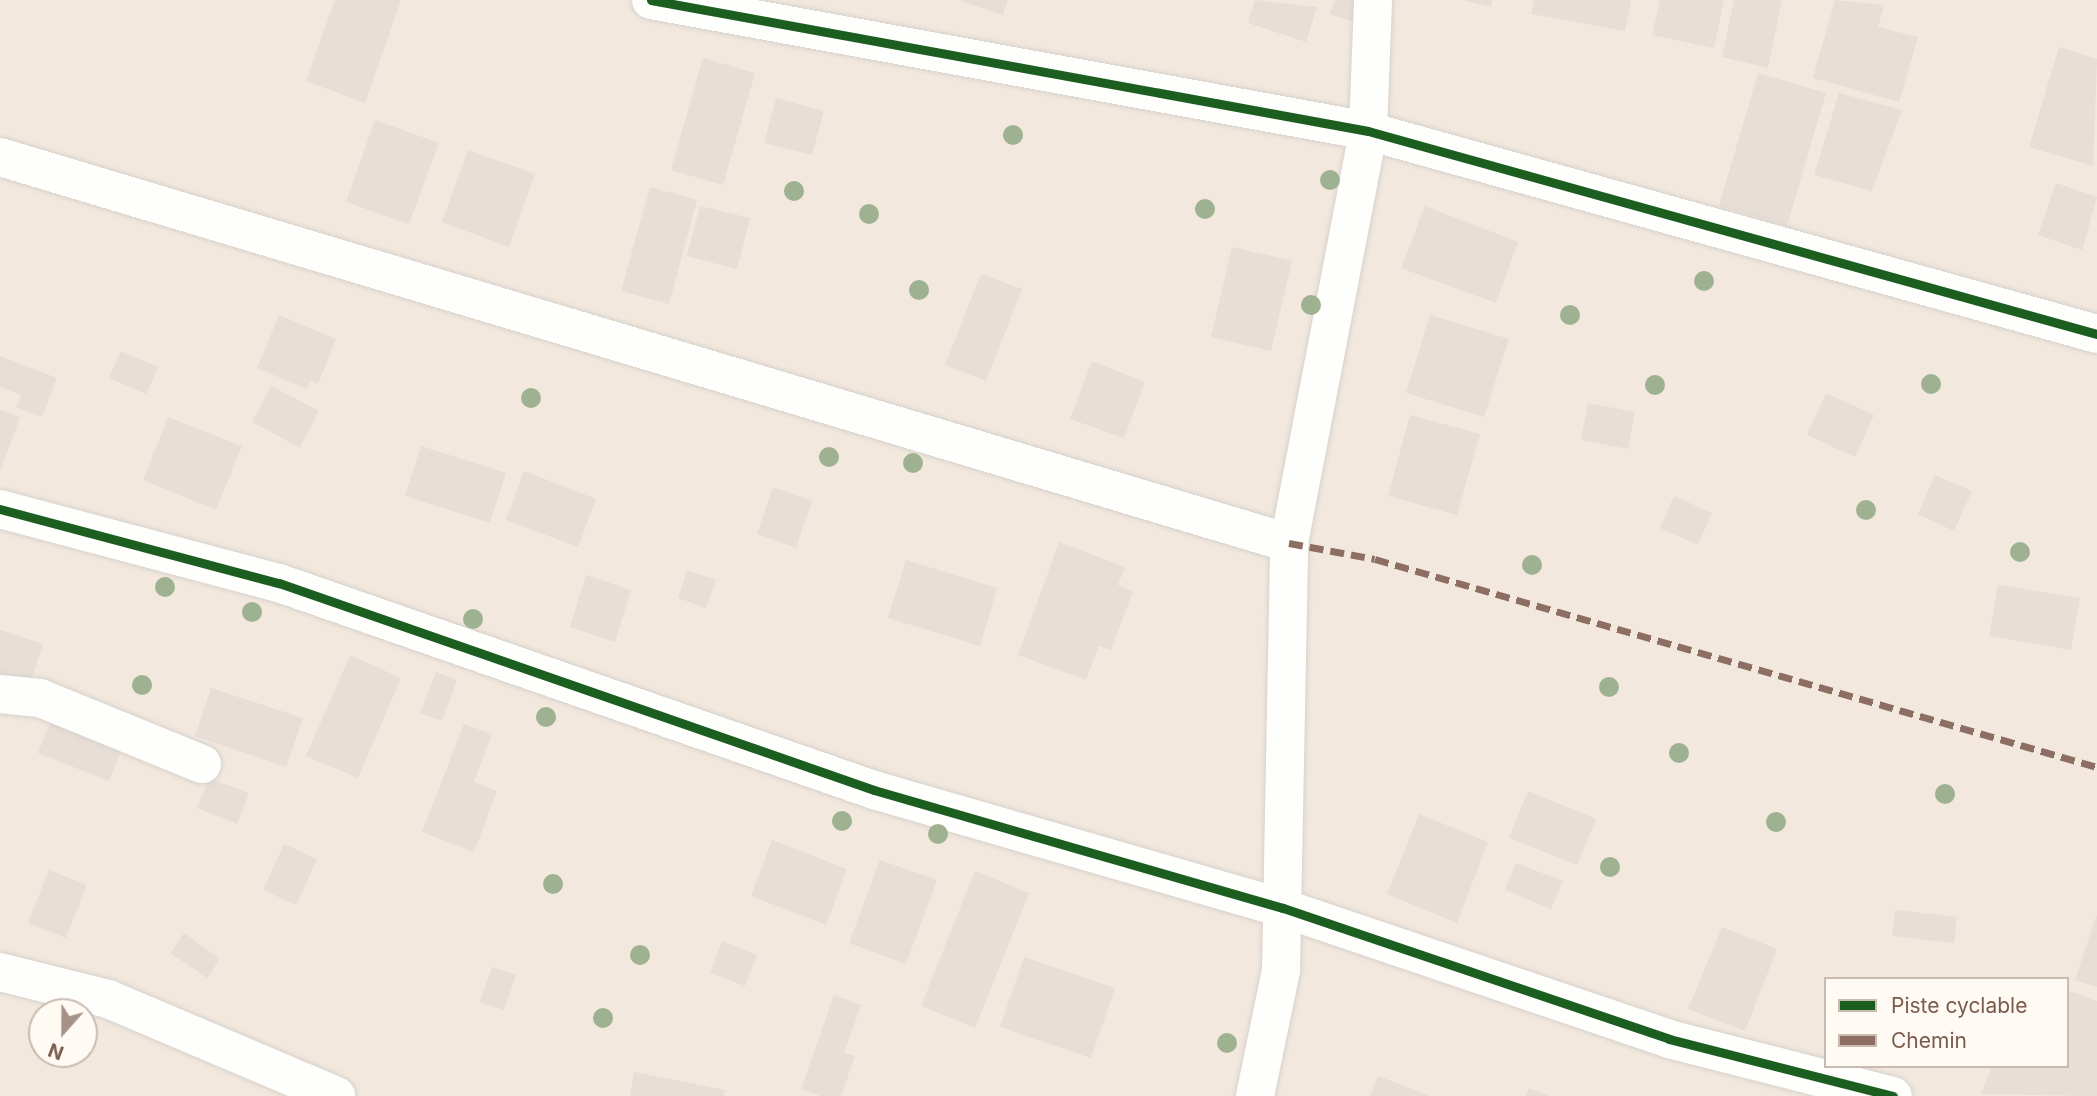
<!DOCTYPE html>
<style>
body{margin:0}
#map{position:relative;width:2097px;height:1096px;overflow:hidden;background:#f9f5f0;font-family:Inter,sans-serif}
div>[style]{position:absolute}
.residential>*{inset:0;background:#f2e8de}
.building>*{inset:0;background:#e6ded7}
.roads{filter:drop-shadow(0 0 2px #d7d1cb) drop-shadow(0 0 2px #d7d1cb)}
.street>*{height:38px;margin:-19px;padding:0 19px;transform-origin:19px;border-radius:19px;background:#fefefd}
.quiet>*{height:7px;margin-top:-3.5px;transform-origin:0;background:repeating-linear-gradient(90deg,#8d6e63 0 14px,transparent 0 21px)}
.cycleway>*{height:9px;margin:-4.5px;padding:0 4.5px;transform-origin:4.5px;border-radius:4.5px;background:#1b5e20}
.trees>*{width:20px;height:20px;margin:-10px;border-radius:50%;background:#9eb190}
span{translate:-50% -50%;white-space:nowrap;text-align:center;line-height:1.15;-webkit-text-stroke:5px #fffaf3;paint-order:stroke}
.legend{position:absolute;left:1824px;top:977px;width:245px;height:91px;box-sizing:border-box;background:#fffaf3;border:2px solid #cabbb1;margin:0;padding:9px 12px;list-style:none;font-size:21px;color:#7a5c4d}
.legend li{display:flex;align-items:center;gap:14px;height:35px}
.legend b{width:35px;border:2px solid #cabbb1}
.north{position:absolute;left:28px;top:998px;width:70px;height:70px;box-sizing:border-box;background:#fffaf3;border:2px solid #cabbb1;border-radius:50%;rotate:201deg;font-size:19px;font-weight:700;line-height:28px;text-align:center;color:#7a5c4d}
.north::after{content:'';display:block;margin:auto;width:24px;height:32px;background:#a69286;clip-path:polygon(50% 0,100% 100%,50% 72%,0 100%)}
</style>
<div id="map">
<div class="residential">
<i style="clip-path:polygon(evenodd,0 0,2097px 0,2097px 1096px,0 1096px,0 0,1826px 979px,2067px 979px,2067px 1066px,1826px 1066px,1826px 979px,0 0,42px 1012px,84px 1012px,84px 1054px,42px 1054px,42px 1012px)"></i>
</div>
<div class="building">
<i style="clip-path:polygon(335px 0,401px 0,365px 103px,306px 81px)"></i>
<i style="clip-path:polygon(957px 0,1008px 0,1003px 15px)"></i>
<i style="clip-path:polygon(1255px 0,1317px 7px,1306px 42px,1248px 23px)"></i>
<i style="clip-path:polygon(1335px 0,1356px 0,1354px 22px,1330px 14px)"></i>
<i style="clip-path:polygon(1462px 0,1492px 0,1491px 7px)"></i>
<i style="clip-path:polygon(1534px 0,1631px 0,1625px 31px,1531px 14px)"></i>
<i style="clip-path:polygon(1660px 0,1724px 0,1714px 48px,1652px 35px)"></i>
<i style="clip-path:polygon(1734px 0,1782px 0,1768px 68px,1722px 57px)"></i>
<i style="clip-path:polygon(1835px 0,1884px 5px,1878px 27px,1918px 37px,1899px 102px,1813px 78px)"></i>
<i style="clip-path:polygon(2059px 47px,2097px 59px,2093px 166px,2029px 147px)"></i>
<i style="clip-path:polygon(703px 58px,755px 73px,723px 185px,671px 170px)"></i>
<i style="clip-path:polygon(1758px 73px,1826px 93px,1787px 226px,1719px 206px)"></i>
<i style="clip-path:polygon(1839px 93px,1902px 110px,1872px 191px,1814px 175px)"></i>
<i style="clip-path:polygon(776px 98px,824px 111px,812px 155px,764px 143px)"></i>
<i style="clip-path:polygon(375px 120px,439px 143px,409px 224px,346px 202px)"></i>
<i style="clip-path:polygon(468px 150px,535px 174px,509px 247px,442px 222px)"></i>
<i style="clip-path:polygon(2056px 183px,2097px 197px,2082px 250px,2038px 235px)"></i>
<i style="clip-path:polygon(650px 187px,697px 200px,669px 304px,621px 291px)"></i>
<i style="clip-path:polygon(700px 206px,750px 218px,737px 269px,687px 256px)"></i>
<i style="clip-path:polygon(1425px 206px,1518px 242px,1496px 303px,1401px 268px)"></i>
<i style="clip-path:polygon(1232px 247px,1292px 261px,1271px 351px,1211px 337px)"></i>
<i style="clip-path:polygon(981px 274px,1022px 289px,986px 381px,945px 365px)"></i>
<i style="clip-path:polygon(279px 315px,336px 339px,318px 384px,310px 381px,307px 389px,257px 368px)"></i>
<i style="clip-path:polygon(1430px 315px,1509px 339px,1484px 417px,1406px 393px)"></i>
<i style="clip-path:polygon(121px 351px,158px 367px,146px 394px,109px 378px)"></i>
<i style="clip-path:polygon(0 356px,57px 378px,42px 417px,16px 407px,21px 395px,0 387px)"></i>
<i style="clip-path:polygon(1092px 361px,1145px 382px,1124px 438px,1070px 419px)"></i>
<i style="clip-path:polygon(271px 386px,319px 411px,300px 448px,252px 422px)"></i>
<i style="clip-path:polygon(1826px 393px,1874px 415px,1855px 457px,1807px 435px)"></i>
<i style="clip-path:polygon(1588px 403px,1635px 412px,1628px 449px,1581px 440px)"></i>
<i style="clip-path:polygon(0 410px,20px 417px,0 472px)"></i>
<i style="clip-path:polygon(1410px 415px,1480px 434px,1457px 515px,1388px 496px)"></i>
<i style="clip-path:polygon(168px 417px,242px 446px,216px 510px,143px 480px)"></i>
<i style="clip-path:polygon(421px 446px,506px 473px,490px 523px,405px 496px)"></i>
<i style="clip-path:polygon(524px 471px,596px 499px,578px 547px,506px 520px)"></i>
<i style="clip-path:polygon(1935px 475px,1972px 491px,1954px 531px,1918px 514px)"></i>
<i style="clip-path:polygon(773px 487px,812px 501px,796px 548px,757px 534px)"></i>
<i style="clip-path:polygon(1674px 496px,1712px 513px,1698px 545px,1660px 528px)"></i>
<i style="clip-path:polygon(1059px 542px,1125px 567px,1118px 585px,1133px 591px,1111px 650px,1099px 646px,1086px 680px,1018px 655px)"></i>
<i style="clip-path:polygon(906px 560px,997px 588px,980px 646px,888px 618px)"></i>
<i style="clip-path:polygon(687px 570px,716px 580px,706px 608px,678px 598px)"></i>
<i style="clip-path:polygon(586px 575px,631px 590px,615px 642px,570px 627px)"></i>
<i style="clip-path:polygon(1998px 585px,2080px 598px,2071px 650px,1989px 636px)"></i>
<i style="clip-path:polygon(0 630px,43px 644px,27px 693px,0 684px)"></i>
<i style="clip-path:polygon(350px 655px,401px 678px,358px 778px,306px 756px)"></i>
<i style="clip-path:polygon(436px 672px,457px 680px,442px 721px,420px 713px)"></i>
<i style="clip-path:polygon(211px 688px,303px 718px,286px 767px,195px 736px)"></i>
<i style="clip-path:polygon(53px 715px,124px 744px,109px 781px,38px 753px)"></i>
<i style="clip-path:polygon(464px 724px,492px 734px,474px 782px,497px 791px,474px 852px,422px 832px)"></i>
<i style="clip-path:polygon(209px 778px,249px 793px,237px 824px,197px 808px)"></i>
<i style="clip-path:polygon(1528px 791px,1596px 819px,1577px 865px,1509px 838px)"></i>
<i style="clip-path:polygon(1419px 814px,1488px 842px,1457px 923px,1387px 894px)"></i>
<i style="clip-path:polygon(772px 840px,847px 869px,826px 925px,751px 896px)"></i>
<i style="clip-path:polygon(284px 844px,317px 859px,296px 905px,263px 890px)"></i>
<i style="clip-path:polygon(880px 860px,937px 880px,906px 964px,849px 943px)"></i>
<i style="clip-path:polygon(1516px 863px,1563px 881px,1551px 909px,1505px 890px)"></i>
<i style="clip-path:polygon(49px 870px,87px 885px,66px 938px,28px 923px)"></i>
<i style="clip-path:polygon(975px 871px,1029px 893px,975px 1028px,921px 1006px)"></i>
<i style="clip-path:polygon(1895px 910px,1957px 917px,1954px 943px,1892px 936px)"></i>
<i style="clip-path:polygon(2096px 916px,2097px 916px,2097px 987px,2075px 980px)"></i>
<i style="clip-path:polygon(1722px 927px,1777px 949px,1745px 1031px,1688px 1009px)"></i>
<i style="clip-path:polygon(184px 933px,220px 959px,207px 978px,170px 953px)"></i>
<i style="clip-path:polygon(722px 941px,757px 955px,745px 986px,710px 973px)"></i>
<i style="clip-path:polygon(1024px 957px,1115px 988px,1091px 1058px,1000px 1027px)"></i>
<i style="clip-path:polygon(492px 967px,516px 975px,504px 1010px,480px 1002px)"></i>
<i style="clip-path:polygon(2067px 990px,2097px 1001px,2097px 1096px,1981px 1094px,1992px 1066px,2067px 1066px)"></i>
<i style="clip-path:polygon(834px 995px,861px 1005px,844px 1053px,855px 1056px,841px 1096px,821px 1096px,801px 1089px)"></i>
<i style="clip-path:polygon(634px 1072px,725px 1090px,724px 1096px,630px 1096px)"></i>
<i style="clip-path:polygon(1378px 1076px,1431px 1096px,1370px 1096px)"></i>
<i style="clip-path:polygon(1529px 1088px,1549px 1096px,1526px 1096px)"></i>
</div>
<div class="roads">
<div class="street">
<i style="left:651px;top:0;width:729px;rotate:10.35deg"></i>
<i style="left:1368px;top:131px;width:757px;rotate:15.56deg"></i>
<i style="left:0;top:157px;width:1346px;rotate:16.67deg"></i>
<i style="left:0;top:509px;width:289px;rotate:14.9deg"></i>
<i style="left:279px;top:583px;width:630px;rotate:19.18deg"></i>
<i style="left:874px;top:790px;width:426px;rotate:16.1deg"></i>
<i style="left:1283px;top:908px;width:408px;rotate:18.7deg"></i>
<i style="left:1669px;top:1039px;width:231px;rotate:14.3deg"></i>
<i style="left:0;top:694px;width:40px;rotate:5.7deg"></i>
<i style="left:40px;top:698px;width:175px;rotate:22.2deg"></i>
<i style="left:0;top:972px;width:111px;rotate:14deg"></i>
<i style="left:108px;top:999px;width:248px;rotate:23deg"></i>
<i style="left:1255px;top:1096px;width:128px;rotate:-78.3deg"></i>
<i style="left:1281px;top:971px;width:428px;rotate:-88.9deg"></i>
<i style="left:1289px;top:543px;width:420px;rotate:-79.1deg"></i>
<i style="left:1368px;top:131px;width:131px;rotate:-87.8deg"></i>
</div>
</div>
<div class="quiet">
<i style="left:1289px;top:543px;width:87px;rotate:10.5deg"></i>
<i style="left:1375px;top:559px;width:751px;rotate:16.07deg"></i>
</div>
<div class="cycleway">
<i style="left:651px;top:0;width:729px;rotate:10.35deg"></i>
<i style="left:1368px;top:131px;width:757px;rotate:15.56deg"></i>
<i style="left:0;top:509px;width:289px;rotate:14.9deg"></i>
<i style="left:279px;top:583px;width:630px;rotate:19.18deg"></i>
<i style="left:874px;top:790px;width:426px;rotate:16.1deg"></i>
<i style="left:1283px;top:908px;width:408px;rotate:18.7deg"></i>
<i style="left:1669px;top:1039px;width:231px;rotate:14.3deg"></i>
</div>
<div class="trees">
<i style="left:1013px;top:135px"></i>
<i style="left:1330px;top:180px"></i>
<i style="left:794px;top:191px"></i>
<i style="left:1205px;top:209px"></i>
<i style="left:869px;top:214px"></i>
<i style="left:1704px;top:281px"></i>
<i style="left:919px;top:290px"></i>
<i style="left:1311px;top:305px"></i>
<i style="left:1570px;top:315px"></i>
<i style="left:1931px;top:384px"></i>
<i style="left:1655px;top:385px"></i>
<i style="left:531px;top:398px"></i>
<i style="left:829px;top:457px"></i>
<i style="left:913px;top:463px"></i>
<i style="left:1866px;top:510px"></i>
<i style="left:2020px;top:552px"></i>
<i style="left:1532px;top:565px"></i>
<i style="left:165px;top:587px"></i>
<i style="left:252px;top:612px"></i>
<i style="left:473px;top:619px"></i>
<i style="left:142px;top:685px"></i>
<i style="left:1609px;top:687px"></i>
<i style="left:546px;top:717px"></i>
<i style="left:1679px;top:753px"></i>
<i style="left:1945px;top:794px"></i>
<i style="left:842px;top:821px"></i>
<i style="left:1776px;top:822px"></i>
<i style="left:938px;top:834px"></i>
<i style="left:1610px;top:867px"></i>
<i style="left:553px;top:884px"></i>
<i style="left:640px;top:955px"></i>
<i style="left:603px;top:1018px"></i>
<i style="left:1227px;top:1043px"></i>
</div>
<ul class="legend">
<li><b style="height:9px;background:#1b5e20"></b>Piste cyclable</li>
<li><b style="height:9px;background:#8d6e63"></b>Chemin</li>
</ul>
<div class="north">N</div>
</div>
